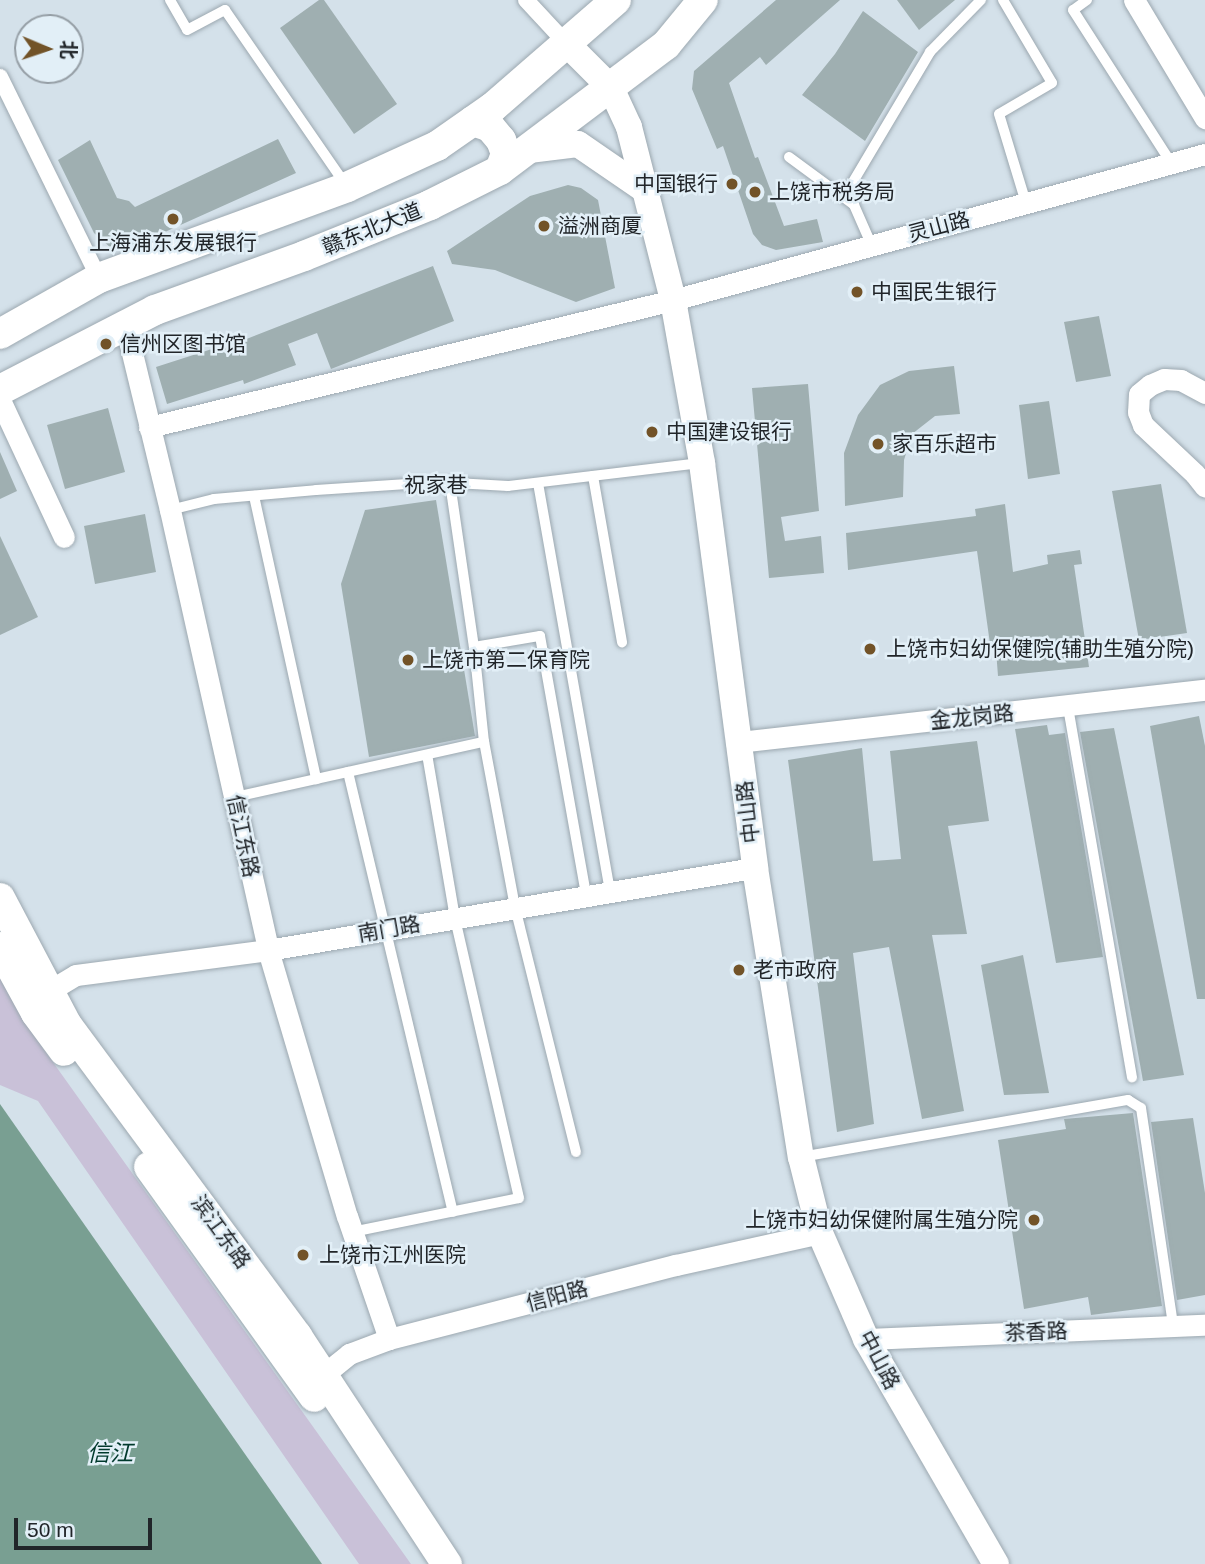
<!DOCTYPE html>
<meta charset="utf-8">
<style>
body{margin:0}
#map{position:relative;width:1205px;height:1564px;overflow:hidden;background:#d4e1ea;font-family:Arial,"Noto Sans SC",sans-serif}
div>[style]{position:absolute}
.green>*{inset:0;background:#c9c1d8}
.water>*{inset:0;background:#799f92}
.building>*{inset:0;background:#9fafb1}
.roads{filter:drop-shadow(0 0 2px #9ca8b0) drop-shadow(0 0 2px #9ca8b0)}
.service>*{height:10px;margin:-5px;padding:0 5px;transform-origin:5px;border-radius:5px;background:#fff}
.pedestrian>*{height:16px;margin:-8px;padding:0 8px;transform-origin:8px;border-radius:8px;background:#fff}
.minor>*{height:21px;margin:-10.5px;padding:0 10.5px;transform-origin:10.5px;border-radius:10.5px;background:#fff}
.tertiary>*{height:26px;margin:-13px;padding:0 13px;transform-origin:13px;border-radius:13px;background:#fff}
.secondary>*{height:30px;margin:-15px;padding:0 15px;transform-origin:15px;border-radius:15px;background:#fff}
.dots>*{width:19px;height:19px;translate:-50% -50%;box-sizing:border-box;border:4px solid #e2eff7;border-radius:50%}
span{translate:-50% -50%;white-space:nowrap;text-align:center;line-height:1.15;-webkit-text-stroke:5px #e2eff7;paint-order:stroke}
.poi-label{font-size:21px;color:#212529}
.right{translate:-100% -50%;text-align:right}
.left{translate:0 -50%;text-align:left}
.street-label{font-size:21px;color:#212529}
.water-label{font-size:23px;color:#00392c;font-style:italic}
.north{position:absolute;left:14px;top:14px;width:70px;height:70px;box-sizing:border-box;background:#e2eff7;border:2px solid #959ea5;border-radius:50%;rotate:92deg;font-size:19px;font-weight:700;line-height:28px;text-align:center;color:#212529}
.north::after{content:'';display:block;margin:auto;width:24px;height:32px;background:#725328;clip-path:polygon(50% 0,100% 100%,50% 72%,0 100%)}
.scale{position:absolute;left:14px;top:1518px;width:138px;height:32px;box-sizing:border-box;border:4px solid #212529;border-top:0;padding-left:9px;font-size:21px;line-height:24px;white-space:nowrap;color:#212529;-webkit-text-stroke:5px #e2eff7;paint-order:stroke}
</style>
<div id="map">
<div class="green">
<i style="clip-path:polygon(0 975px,30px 1030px,411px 1564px,359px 1564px,38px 1101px,0 1085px)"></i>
</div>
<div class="water">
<i style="clip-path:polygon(0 1104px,322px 1564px,0 1564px)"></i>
</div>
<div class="building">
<i style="clip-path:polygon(319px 0,324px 0,397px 104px,354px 134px,280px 28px)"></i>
<i style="clip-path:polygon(776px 0,840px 0,766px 65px,760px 57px,729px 83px,755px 158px,758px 157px,784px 226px,817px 219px,823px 242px,776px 250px,762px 245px,753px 234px,723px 146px,717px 149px,692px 89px,694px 71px)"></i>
<i style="clip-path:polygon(897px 0,955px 0,919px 30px)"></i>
<i style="clip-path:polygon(863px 11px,918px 52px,865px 141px,802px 95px,835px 54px)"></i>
<i style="clip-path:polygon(278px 139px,296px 173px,136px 245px,111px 248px,94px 233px,58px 160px,90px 140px,117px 198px,129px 201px,135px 207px)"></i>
<i style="clip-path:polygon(568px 185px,581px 188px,598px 200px,615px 288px,576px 302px,495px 270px,452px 264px,447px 251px,530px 196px)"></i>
<i style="clip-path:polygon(433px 266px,454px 321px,331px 369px,317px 333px,288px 344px,296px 365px,244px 384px,243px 380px,167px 404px,156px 367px,215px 348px,216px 351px)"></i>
<i style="clip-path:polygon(1099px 316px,1111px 376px,1076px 382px,1064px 322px)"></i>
<i style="clip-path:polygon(954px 366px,960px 414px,935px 416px,912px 434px,904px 460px,903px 497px,845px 506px,844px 453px,858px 415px,880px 385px,909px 371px)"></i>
<i style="clip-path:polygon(808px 384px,819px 511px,781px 517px,785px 541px,821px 536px,824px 573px,769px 578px,752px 388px)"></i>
<i style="clip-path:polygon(1049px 401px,1060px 474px,1028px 479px,1019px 405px)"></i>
<i style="clip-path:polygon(108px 408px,125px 472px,65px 489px,47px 425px)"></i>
<i style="clip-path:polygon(0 452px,17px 491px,0 499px)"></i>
<i style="clip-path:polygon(1161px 484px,1187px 633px,1139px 640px,1112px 491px)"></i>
<i style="clip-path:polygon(436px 500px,475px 736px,369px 757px,341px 584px,365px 510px)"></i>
<i style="clip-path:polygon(1005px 504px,1013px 572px,1048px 564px,1047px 555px,1080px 550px,1082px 564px,1074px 565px,1089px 667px,998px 676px,996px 650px,991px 651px,977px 551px,848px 570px,846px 533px,976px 516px,975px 509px)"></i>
<i style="clip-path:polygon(145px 514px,156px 572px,95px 584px,84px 526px)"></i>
<i style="clip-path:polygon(0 536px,38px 617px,0 635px)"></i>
<i style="clip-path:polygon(1199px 716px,1205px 746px,1205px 999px,1197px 999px,1150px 726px)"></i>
<i style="clip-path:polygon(1047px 725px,1049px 735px,1065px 733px,1103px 957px,1056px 963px,1015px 729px)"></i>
<i style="clip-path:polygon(1114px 728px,1184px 1075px,1143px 1081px,1080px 732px)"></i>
<i style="clip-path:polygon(977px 741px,989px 821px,948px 826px,967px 934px,932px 935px,964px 1111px,922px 1119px,889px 947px,853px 953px,874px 1124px,837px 1132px,788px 760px,862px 748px,873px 861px,901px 859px,890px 751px)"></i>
<i style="clip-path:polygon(1023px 955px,1049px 1093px,1004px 1095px,981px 965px)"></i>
<i style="clip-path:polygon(1133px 1113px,1162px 1306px,1091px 1315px,1088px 1297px,1024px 1309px,998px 1140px,1066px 1129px,1064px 1119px)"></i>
<i style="clip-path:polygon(1193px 1118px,1205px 1193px,1205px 1295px,1177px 1300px,1151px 1122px)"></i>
</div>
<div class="roads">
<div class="service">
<i style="left:170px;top:0;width:34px;rotate:60deg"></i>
<i style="left:187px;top:30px;width:43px;rotate:-27.8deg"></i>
<i style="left:225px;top:10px;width:211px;rotate:55.4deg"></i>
<i style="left:1003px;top:0;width:96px;rotate:59.4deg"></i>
<i style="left:1052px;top:83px;width:61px;rotate:149.7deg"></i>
<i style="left:999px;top:114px;width:93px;rotate:73.1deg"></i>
<i style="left:1087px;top:0;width:17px;rotate:144deg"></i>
<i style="left:1073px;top:10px;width:183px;rotate:57.3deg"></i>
<i style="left:789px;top:157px;width:81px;rotate:36.4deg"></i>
<i style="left:854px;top:205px;width:45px;rotate:66.3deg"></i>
<i style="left:844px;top:197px;width:169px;rotate:-59.3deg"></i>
<i style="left:930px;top:52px;width:73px;rotate:-45.6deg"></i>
<i style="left:593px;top:476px;width:169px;rotate:80.1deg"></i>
<i style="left:450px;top:483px;width:166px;rotate:81.7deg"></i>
<i style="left:538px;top:483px;width:414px;rotate:80deg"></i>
<i style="left:254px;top:496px;width:290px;rotate:77.6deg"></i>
<i style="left:170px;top:510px;width:45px;rotate:-14deg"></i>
<i style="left:214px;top:499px;width:102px;rotate:-5deg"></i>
<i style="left:316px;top:490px;width:122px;rotate:-3.8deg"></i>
<i style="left:438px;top:482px;width:70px;rotate:3.3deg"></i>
<i style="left:508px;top:486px;width:195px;rotate:-6.8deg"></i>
<i style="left:1068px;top:707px;width:376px;rotate:80.2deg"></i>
<i style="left:348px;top:772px;width:452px;rotate:76.6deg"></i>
<i style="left:235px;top:797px;width:255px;rotate:-12.5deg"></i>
<i style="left:576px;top:1152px;width:252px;rotate:-104deg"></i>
<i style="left:515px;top:907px;width:168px;rotate:-100.6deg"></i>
<i style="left:484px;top:742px;width:96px;rotate:-96deg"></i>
<i style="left:474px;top:647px;width:67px;rotate:-9.5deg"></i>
<i style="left:540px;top:636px;width:263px;rotate:79.9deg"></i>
<i style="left:801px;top:1157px;width:332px;rotate:-9.9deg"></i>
<i style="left:1128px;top:1100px;width:15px;rotate:32deg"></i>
<i style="left:1141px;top:1108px;width:220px;rotate:81.6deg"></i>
<i style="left:352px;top:1232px;width:170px;rotate:-11.5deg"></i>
<i style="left:519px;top:1198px;width:287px;rotate:-102.9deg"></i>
<i style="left:455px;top:918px;width:165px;rotate:-99.7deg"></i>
</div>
<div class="pedestrian">
<i style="left:526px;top:0;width:59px;rotate:47.1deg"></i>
<i style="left:0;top:77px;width:224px;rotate:63.8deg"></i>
</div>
<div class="minor">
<i style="left:1134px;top:0;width:138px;rotate:59deg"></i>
<i style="left:125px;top:324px;width:191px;rotate:76.4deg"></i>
<i style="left:170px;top:510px;width:451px;rotate:77.4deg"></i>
<i style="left:268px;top:950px;width:277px;rotate:73.5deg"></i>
<i style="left:347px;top:1216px;width:130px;rotate:71.1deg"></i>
<i style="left:1205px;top:393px;width:27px;rotate:-152deg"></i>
<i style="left:1181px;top:380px;width:17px;rotate:-177deg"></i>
<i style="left:1164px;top:379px;width:15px;rotate:157deg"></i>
<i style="left:1150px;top:385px;width:14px;rotate:141deg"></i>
<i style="left:1139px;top:394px;width:18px;rotate:93deg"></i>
<i style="left:1138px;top:412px;width:14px;rotate:69deg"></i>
<i style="left:1143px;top:425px;width:71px;rotate:43.3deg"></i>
<i style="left:1195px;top:474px;width:16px;rotate:52deg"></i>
<i style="left:0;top:400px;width:151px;rotate:65deg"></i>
<i style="left:149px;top:427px;width:539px;rotate:-13.62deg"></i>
<i style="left:673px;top:300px;width:552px;rotate:-15.35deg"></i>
<i style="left:739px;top:742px;width:469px;rotate:-6.4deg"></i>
<i style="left:39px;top:1002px;width:15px;rotate:-48deg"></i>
<i style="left:49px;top:991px;width:31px;rotate:-31deg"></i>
<i style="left:76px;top:975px;width:194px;rotate:-7.4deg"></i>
<i style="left:268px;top:950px;width:494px;rotate:-9.6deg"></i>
<i style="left:866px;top:1339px;width:339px;rotate:-2.4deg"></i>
<i style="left:312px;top:1384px;width:48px;rotate:-39deg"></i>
<i style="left:349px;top:1354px;width:43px;rotate:-20.6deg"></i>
<i style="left:389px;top:1339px;width:296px;rotate:-14.5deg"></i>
<i style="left:676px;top:1265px;width:148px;rotate:-12.5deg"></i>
</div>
<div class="tertiary">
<i style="left:566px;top:43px;width:64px;rotate:45deg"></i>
<i style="left:611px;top:88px;width:43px;rotate:65.2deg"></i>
<i style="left:629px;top:127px;width:179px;rotate:75.7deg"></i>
<i style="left:673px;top:300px;width:166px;rotate:79.9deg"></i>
<i style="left:702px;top:463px;width:408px;rotate:82.5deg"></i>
<i style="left:755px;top:868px;width:293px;rotate:81deg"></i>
<i style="left:801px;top:1157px;width:78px;rotate:76deg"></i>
<i style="left:820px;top:1233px;width:116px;rotate:66.5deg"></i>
<i style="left:866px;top:1339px;width:260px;rotate:60deg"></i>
<i style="left:529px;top:150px;width:49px;rotate:-7deg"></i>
<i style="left:578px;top:144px;width:81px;rotate:34.5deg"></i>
</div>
<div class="secondary">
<i style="left:473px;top:121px;width:18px;rotate:19deg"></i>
<i style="left:490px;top:127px;width:17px;rotate:50deg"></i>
<i style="left:501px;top:140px;width:15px;rotate:70deg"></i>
<i style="left:506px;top:154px;width:17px;rotate:111deg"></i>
<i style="left:0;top:334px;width:114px;rotate:-29.5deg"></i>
<i style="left:99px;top:278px;width:264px;rotate:-20.1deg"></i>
<i style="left:347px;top:187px;width:99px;rotate:-24.5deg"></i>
<i style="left:437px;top:146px;width:68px;rotate:-34.9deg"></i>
<i style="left:493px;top:107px;width:163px;rotate:-41deg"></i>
<i style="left:0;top:390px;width:174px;rotate:-27.3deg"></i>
<i style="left:155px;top:310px;width:158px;rotate:-19.9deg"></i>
<i style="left:304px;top:256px;width:136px;rotate:-22deg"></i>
<i style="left:430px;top:205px;width:78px;rotate:-26.6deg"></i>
<i style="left:500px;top:170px;width:208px;rotate:-37deg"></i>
<i style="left:666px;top:45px;width:58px;rotate:-50.6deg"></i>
<i style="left:0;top:898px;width:144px;rotate:62.2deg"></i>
<i style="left:67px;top:1025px;width:387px;rotate:53.5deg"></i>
<i style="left:297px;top:1336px;width:273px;rotate:56.7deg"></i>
<i style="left:0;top:947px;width:75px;rotate:61.4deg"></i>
<i style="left:36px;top:1013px;width:47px;rotate:53.6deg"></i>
<i style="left:149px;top:1167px;width:283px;rotate:54.3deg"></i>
</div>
</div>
<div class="dots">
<i style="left:732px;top:184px;background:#725328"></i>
<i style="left:755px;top:192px;background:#725328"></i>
<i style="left:173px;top:219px;background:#725328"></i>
<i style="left:544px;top:226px;background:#725328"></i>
<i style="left:857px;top:292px;background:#725328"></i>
<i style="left:106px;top:344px;background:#725328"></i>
<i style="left:652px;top:432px;background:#725328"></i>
<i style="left:878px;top:444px;background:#725328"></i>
<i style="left:870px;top:649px;background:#725328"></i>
<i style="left:408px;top:660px;background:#725328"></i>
<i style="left:739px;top:970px;background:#725328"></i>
<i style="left:1034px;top:1220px;background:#725328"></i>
<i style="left:303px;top:1255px;background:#725328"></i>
</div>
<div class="poi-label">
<span class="right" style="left:718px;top:184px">中国银行</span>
<span class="left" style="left:769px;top:192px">上饶市税务局</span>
<span class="left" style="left:558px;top:226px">溢洲商厦</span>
<span style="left:173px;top:243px">上海浦东发展银行</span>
<span class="left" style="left:871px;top:292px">中国民生银行</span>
<span class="left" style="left:120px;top:344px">信州区图书馆</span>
<span class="left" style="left:666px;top:432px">中国建设银行</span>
<span class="left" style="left:892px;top:444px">家百乐超市</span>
<span class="left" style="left:886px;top:649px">上饶市妇幼保健院(辅助生殖分院)</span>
<span class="left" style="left:422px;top:660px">上饶市第二保育院</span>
<span class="left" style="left:753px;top:970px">老市政府</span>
<span class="right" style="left:1018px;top:1220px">上饶市妇幼保健附属生殖分院</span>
<span class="left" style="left:319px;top:1255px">上饶市江州医院</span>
</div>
<div class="street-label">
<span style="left:939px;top:227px;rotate:-15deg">灵山路</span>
<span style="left:372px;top:229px;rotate:-22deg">赣东北大道</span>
<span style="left:436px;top:485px">祝家巷</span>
<span style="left:972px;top:717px;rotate:-6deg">金龙岗路</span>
<span style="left:748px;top:812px;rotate:-97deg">中山路</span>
<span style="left:243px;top:836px;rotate:78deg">信江东路</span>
<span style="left:389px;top:929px;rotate:-10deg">南门路</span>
<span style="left:221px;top:1232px;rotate:54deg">滨江东路</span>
<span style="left:557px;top:1296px;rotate:-15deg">信阳路</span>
<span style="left:1036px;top:1332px;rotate:-2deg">茶香路</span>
<span style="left:879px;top:1360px;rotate:62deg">中山路</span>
</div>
<div class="water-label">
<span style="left:110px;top:1453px">信江</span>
</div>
<div class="north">北</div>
<div class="scale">50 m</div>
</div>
